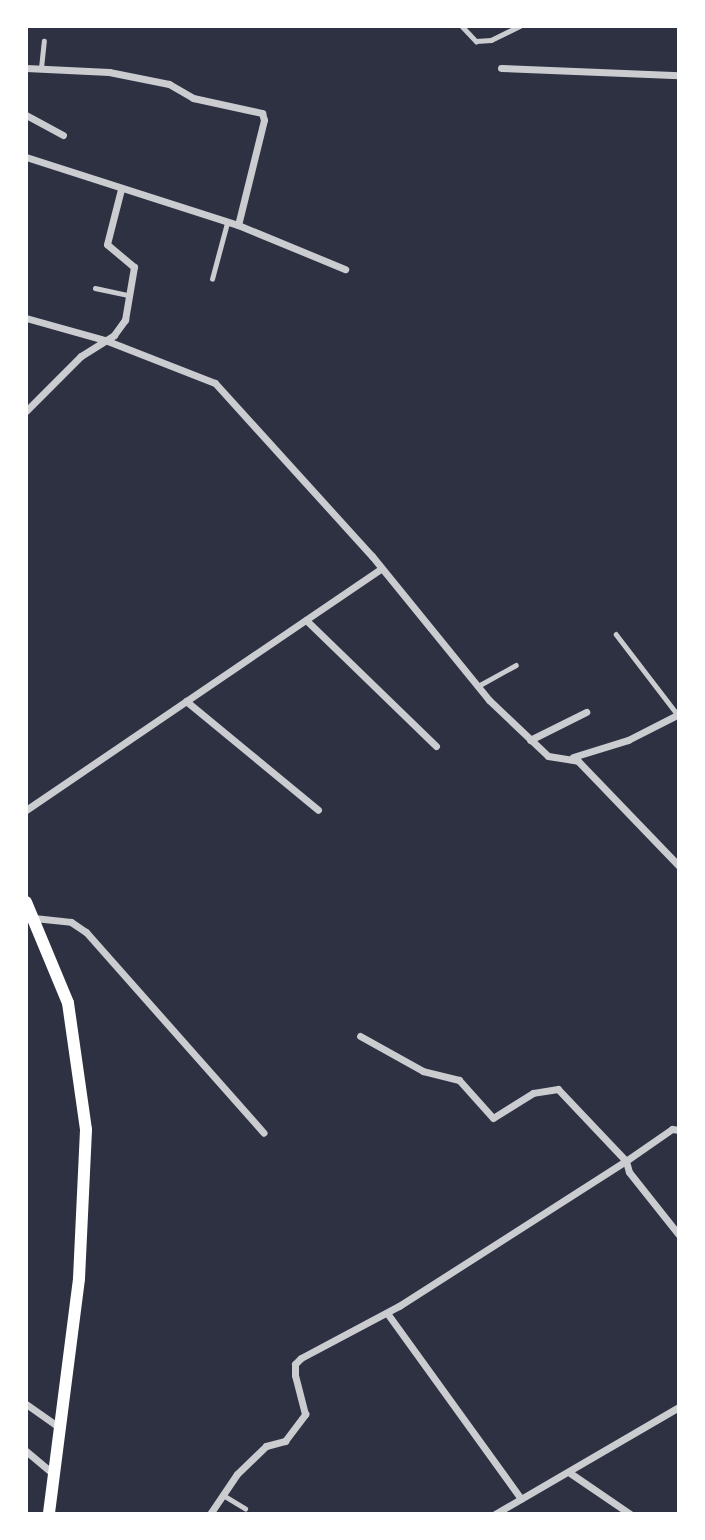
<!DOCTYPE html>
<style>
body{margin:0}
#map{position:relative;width:705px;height:1540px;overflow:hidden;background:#2d3142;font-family:Quicksand,sans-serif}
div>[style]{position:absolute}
.service>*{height:4.5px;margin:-2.25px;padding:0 2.25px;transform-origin:2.25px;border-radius:2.25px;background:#caccd0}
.minor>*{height:7px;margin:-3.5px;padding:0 3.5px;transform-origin:3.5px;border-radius:3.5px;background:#caccd0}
.secondary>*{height:12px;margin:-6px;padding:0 6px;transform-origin:6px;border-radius:6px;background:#fff}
span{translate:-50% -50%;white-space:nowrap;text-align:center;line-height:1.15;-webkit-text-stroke:7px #fff;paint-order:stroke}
.frame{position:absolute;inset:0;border:28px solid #fff;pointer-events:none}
</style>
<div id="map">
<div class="service">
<i style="left:462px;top:26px;width:21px;rotate:47deg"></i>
<i style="left:476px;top:41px;width:15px;rotate:-4deg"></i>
<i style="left:491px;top:40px;width:32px;rotate:-26deg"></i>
<i style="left:41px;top:68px;width:27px;rotate:-84deg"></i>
<i style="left:212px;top:279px;width:58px;rotate:-75deg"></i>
<i style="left:95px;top:288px;width:35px;rotate:12deg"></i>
<i style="left:616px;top:634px;width:102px;rotate:52.6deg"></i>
<i style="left:478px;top:686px;width:43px;rotate:-28.9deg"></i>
<i style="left:223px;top:1495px;width:26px;rotate:31deg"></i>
</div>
<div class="minor">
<i style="left:26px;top:68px;width:83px;rotate:2.8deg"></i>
<i style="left:109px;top:72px;width:61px;rotate:11.3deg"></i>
<i style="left:169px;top:84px;width:28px;rotate:30deg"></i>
<i style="left:193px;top:98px;width:71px;rotate:12.3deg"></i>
<i style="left:262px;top:113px;width:7px;rotate:74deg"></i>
<i style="left:264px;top:120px;width:108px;rotate:103.9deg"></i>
<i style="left:501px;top:68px;width:178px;rotate:2.3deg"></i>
<i style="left:26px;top:115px;width:42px;rotate:28.4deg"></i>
<i style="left:26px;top:157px;width:223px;rotate:17.8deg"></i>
<i style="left:238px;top:225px;width:116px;rotate:22.4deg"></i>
<i style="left:26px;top:318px;width:82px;rotate:15.6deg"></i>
<i style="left:105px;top:340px;width:118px;rotate:21.4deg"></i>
<i style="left:215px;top:383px;width:234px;rotate:47.8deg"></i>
<i style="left:372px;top:556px;width:186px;rotate:50.9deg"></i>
<i style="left:489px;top:700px;width:81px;rotate:43.5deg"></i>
<i style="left:548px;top:756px;width:30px;rotate:9deg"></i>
<i style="left:578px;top:761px;width:146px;rotate:46.1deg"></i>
<i style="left:26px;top:411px;width:78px;rotate:-45deg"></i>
<i style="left:81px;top:356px;width:39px;rotate:-32deg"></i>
<i style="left:114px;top:335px;width:19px;rotate:-54deg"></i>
<i style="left:125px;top:320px;width:54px;rotate:-80.4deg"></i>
<i style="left:134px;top:267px;width:35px;rotate:-140deg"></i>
<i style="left:107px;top:244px;width:57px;rotate:-75.7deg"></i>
<i style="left:306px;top:620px;width:181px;rotate:44.1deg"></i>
<i style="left:186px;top:701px;width:171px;rotate:39.5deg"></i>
<i style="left:530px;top:740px;width:63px;rotate:-26.6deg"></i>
<i style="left:573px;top:757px;width:58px;rotate:-17.2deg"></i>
<i style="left:628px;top:740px;width:57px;rotate:-27deg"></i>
<i style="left:26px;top:810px;width:429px;rotate:-34.2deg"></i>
<i style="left:34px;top:918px;width:37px;rotate:6deg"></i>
<i style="left:71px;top:922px;width:18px;rotate:34deg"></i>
<i style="left:86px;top:932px;width:268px;rotate:48.5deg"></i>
<i style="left:679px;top:1130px;width:7px;rotate:-172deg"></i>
<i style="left:672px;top:1129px;width:56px;rotate:145.2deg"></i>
<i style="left:626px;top:1161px;width:11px;rotate:75deg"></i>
<i style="left:629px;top:1172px;width:80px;rotate:51.6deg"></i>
<i style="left:387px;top:1313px;width:229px;rotate:54.2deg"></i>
<i style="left:26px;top:1404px;width:42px;rotate:35.2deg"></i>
<i style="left:26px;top:1451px;width:35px;rotate:40deg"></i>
<i style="left:570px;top:1473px;width:73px;rotate:34.3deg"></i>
<i style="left:210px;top:1514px;width:48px;rotate:-56deg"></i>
<i style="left:237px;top:1474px;width:40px;rotate:-44deg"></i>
<i style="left:266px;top:1446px;width:20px;rotate:-15deg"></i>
<i style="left:285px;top:1441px;width:34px;rotate:-53deg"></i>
<i style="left:305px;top:1414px;width:40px;rotate:-104.4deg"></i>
<i style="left:295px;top:1375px;width:11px;rotate:-90deg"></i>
<i style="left:295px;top:1364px;width:8px;rotate:-45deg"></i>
<i style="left:301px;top:1358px;width:111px;rotate:-28deg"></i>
<i style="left:399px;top:1306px;width:269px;rotate:-32.6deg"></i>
<i style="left:626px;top:1161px;width:99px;rotate:-133.4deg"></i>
<i style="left:558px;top:1089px;width:25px;rotate:171deg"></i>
<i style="left:533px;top:1093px;width:47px;rotate:148deg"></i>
<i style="left:493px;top:1118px;width:51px;rotate:-131.8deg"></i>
<i style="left:459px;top:1080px;width:37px;rotate:-166deg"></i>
<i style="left:423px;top:1071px;width:72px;rotate:-150.9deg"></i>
<i style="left:495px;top:1514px;width:213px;rotate:-30.2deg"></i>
</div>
<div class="secondary">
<i style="left:26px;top:902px;width:109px;rotate:67.4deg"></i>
<i style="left:68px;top:1003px;width:128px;rotate:81.9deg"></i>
<i style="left:86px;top:1130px;width:149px;rotate:92.7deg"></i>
<i style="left:79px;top:1279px;width:237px;rotate:97.3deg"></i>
</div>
<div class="frame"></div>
</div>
